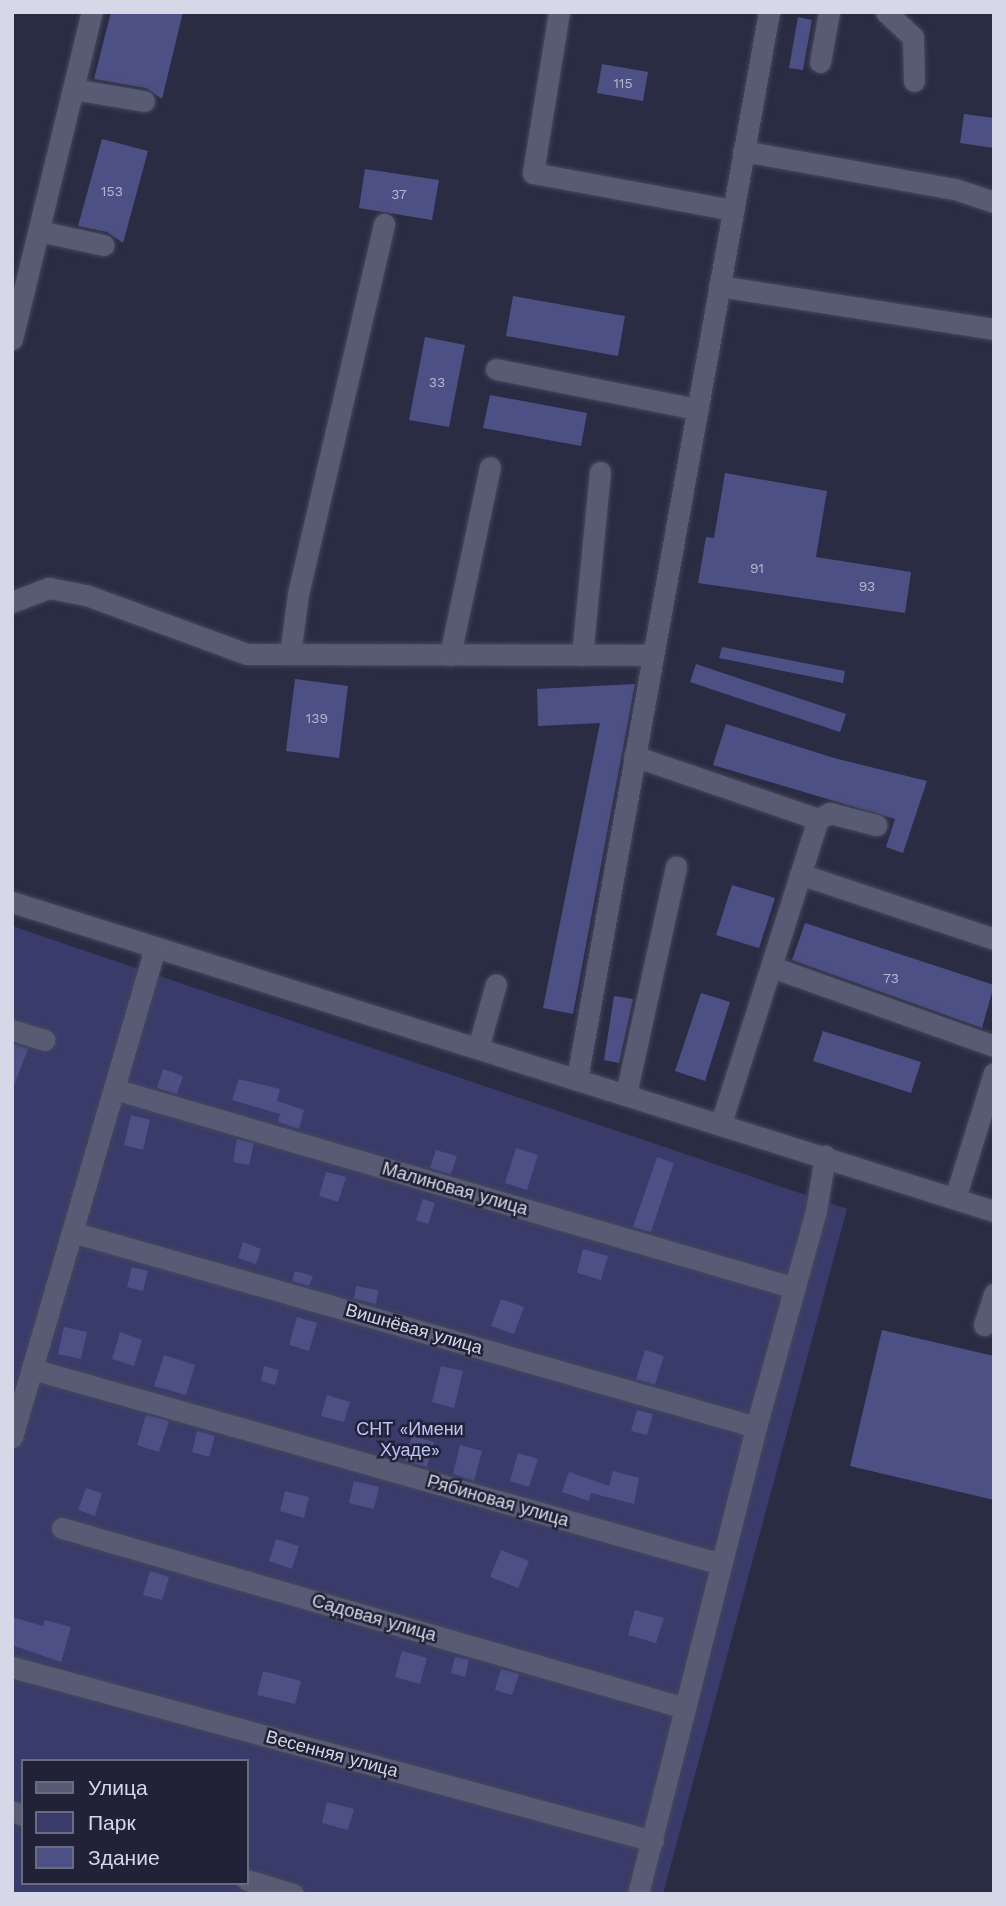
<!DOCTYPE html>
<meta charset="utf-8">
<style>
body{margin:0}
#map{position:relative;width:1006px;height:1906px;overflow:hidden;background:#2a2c43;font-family:"Work Sans",sans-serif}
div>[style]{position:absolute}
.green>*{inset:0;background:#393b6a}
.building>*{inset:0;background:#4d5085}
.roads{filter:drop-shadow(0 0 2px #46475a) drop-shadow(0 0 2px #46475a)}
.minor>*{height:21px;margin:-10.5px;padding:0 10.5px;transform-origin:10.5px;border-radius:10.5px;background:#585b74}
span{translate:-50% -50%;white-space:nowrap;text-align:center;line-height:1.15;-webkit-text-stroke:5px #212238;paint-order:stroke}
.number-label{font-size:14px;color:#b4b6ce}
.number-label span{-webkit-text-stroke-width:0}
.street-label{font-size:18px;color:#d6d8e7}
.park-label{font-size:18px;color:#bec3f5}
.frame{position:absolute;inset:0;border:14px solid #d6d8e7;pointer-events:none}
.legend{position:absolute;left:21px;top:1759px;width:228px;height:126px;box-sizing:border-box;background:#212238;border:2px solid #696b7e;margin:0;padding:9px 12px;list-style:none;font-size:21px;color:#d6d8e7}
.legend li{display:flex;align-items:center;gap:14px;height:35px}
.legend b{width:35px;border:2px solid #696b7e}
</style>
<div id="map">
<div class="green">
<i style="clip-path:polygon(evenodd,12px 926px,847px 1209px,663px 1894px,12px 1894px,12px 926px,23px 1761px,247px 1761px,247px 1883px,23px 1883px,23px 1761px)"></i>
</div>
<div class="building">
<i style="clip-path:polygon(111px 12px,183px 12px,162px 99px,146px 88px,94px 79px)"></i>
<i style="clip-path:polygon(798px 17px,812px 20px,803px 70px,789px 68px)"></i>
<i style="clip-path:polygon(602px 64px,648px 72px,643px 101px,597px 93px)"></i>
<i style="clip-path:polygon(964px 114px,994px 118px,994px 148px,960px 143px)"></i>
<i style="clip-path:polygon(102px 139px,148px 151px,123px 243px,107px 232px,78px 226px)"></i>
<i style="clip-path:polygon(365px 169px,439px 180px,432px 220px,359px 208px)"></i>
<i style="clip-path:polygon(513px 296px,625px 316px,618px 356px,506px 336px)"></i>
<i style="clip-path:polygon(425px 337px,465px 345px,449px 427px,409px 420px)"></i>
<i style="clip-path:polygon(490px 395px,587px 413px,581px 446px,483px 428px)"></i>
<i style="clip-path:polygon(725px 473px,827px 491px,816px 557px,911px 572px,905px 613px,698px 583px,706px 537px,714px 538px)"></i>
<i style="clip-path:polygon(722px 647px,845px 671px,843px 683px,719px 658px)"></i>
<i style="clip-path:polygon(696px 664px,846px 714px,840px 732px,690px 682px)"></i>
<i style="clip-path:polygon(295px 679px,348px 686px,339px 758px,286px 751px)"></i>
<i style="clip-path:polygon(635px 684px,573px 1014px,543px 1008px,600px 723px,538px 726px,537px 689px)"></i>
<i style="clip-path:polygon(726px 724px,834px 758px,927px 781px,903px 853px,886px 847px,895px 819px,713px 765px)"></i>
<i style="clip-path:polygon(732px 885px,775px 898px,759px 948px,716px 935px)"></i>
<i style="clip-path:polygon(805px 923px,994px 985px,982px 1028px,792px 960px)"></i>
<i style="clip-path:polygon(701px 993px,730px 1002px,705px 1081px,675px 1071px)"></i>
<i style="clip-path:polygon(614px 996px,633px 999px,619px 1063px,604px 1060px)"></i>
<i style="clip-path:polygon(823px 1031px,921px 1062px,911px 1093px,813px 1061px)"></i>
<i style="clip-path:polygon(14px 1044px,28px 1049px,13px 1088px,12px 1048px)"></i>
<i style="clip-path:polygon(163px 1069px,183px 1076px,177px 1094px,157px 1088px)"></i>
<i style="clip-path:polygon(239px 1079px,280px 1089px,277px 1101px,304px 1110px,299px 1129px,278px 1122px,280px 1114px,232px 1100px)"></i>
<i style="clip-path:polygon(131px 1115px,150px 1120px,143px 1150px,124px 1145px)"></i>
<i style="clip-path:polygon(237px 1139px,254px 1143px,249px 1165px,233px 1162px)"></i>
<i style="clip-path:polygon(516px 1148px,538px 1155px,527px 1190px,505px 1183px)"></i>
<i style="clip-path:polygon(436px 1150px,457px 1156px,451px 1174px,430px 1168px)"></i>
<i style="clip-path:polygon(657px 1157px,674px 1163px,651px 1232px,633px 1227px)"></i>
<i style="clip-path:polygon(326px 1172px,346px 1177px,338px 1202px,319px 1196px)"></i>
<i style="clip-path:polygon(423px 1199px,435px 1203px,428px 1224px,416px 1220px)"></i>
<i style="clip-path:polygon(243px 1242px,261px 1249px,256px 1264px,238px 1258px)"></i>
<i style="clip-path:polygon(583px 1249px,608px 1256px,601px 1280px,577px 1273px)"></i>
<i style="clip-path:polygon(132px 1267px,148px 1271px,143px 1291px,127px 1287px)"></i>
<i style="clip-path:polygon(295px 1271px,313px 1276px,309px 1286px,292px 1281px)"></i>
<i style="clip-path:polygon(356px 1286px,378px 1290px,376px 1304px,354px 1299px)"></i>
<i style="clip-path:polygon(501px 1299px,524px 1307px,514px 1334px,491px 1326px)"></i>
<i style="clip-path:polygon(297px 1317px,317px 1323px,309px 1351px,289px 1345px)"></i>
<i style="clip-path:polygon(64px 1327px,87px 1332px,81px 1359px,58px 1354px)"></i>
<i style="clip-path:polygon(882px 1330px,994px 1356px,994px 1500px,850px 1466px)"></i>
<i style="clip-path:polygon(120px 1332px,142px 1340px,134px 1366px,112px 1359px)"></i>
<i style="clip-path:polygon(645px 1350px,664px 1356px,655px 1385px,636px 1379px)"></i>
<i style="clip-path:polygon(164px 1355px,195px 1365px,186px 1395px,154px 1386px)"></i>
<i style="clip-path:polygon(264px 1366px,279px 1370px,275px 1385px,261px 1381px)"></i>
<i style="clip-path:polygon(441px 1366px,463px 1371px,454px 1408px,432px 1402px)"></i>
<i style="clip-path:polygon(327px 1395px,350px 1402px,344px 1422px,321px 1416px)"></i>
<i style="clip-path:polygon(637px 1410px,653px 1414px,647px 1435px,631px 1431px)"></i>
<i style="clip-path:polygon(146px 1415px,169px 1421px,159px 1452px,137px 1445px)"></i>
<i style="clip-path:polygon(197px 1431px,215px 1436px,209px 1457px,192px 1452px)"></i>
<i style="clip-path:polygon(412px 1436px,434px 1442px,427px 1467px,405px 1461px)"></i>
<i style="clip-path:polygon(460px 1445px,482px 1451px,474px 1481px,453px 1474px)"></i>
<i style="clip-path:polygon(518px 1453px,538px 1459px,529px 1487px,510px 1481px)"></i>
<i style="clip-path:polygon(613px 1471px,639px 1478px,634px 1504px,591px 1493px,589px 1501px,562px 1492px,569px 1472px,609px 1486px)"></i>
<i style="clip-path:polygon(354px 1481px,379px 1487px,374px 1509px,349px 1503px)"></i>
<i style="clip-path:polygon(86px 1488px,102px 1493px,95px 1516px,78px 1510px)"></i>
<i style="clip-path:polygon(285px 1491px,309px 1497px,304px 1518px,280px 1511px)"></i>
<i style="clip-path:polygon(276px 1539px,299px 1546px,292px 1569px,269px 1561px)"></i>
<i style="clip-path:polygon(501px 1550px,529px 1561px,518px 1588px,490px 1577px)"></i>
<i style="clip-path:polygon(150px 1571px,169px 1577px,162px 1600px,143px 1595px)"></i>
<i style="clip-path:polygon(635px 1610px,664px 1618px,656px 1643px,628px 1635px)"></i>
<i style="clip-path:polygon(12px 1617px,43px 1626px,45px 1620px,71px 1627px,61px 1662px,12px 1645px)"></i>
<i style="clip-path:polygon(402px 1651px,427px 1658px,420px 1684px,395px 1677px)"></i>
<i style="clip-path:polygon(455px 1657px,469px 1660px,465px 1677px,451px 1673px)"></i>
<i style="clip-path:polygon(501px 1669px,519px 1674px,512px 1695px,495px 1690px)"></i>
<i style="clip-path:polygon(263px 1671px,301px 1681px,295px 1704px,257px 1695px)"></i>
<i style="clip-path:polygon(327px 1802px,354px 1809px,348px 1830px,322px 1823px)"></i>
</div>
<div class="roads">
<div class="minor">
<i style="left:559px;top:12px;width:163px;rotate:99.2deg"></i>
<i style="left:533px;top:173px;width:203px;rotate:10.5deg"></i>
<i style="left:886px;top:12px;width:37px;rotate:43deg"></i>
<i style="left:913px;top:37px;width:44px;rotate:88.7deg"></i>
<i style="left:820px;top:62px;width:51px;rotate:-79.8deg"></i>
<i style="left:73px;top:89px;width:72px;rotate:9.6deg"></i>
<i style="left:743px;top:151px;width:215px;rotate:10.2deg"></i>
<i style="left:955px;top:189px;width:41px;rotate:18.4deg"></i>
<i style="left:39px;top:231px;width:66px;rotate:12.2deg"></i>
<i style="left:719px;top:286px;width:278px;rotate:8.9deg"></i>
<i style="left:12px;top:339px;width:337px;rotate:-76.3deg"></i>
<i style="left:496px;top:369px;width:205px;rotate:11.3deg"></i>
<i style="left:12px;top:602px;width:40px;rotate:-21deg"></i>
<i style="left:49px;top:588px;width:38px;rotate:11deg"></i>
<i style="left:86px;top:595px;width:171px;rotate:20.1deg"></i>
<i style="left:247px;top:654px;width:405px;rotate:0.1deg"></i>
<i style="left:290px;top:654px;width:61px;rotate:-82.4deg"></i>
<i style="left:298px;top:594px;width:380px;rotate:-76.9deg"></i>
<i style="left:450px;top:655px;width:192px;rotate:-78deg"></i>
<i style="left:582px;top:655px;width:184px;rotate:-84.4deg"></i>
<i style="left:634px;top:756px;width:194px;rotate:18.9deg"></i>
<i style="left:818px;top:819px;width:319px;rotate:107.7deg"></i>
<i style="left:818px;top:819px;width:13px;rotate:-27deg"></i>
<i style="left:830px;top:813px;width:48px;rotate:14.6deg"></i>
<i style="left:800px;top:874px;width:205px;rotate:18.5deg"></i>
<i style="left:12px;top:902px;width:1029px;rotate:17.47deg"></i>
<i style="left:772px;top:967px;width:236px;rotate:19.6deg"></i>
<i style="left:12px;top:1030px;width:34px;rotate:17deg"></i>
<i style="left:478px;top:1048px;width:66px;rotate:-74.3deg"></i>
<i style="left:577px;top:1079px;width:1084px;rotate:-79.8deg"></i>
<i style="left:114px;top:1089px;width:709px;rotate:16.29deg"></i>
<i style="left:626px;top:1094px;width:233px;rotate:-77.6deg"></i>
<i style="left:955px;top:1198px;width:131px;rotate:-72.7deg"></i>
<i style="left:72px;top:1232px;width:711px;rotate:15.91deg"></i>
<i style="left:984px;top:1325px;width:33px;rotate:-72deg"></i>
<i style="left:32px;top:1369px;width:716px;rotate:15.8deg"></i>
<i style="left:12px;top:1437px;width:509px;rotate:-73.7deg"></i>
<i style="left:62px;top:1528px;width:648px;rotate:16.12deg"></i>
<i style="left:12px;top:1667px;width:664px;rotate:15.19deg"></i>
<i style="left:12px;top:1811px;width:12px;rotate:20deg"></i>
<i style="left:247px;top:1880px;width:48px;rotate:16.9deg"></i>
<i style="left:638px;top:1894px;width:482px;rotate:-75.8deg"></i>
<i style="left:756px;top:1427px;width:224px;rotate:-74.5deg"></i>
<i style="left:816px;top:1211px;width:56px;rotate:-80.7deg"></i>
</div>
</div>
<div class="number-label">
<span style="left:623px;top:83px">115</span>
<span style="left:112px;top:191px">153</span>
<span style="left:399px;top:194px">37</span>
<span style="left:437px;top:382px">33</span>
<span style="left:757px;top:568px">91</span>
<span style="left:867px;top:586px">93</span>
<span style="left:317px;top:718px">139</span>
<span style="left:891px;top:978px">73</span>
</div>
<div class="street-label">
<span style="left:455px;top:1189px;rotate:16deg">Малиновая улица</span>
<span style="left:414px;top:1329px;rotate:16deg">Вишнёвая улица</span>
<span style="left:498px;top:1501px;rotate:16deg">Рябиновая улица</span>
<span style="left:374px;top:1618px;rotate:16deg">Садовая улица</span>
<span style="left:332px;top:1754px;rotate:15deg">Весенняя улица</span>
</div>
<div class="park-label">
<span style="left:410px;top:1440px">СНТ «Имени<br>Хуаде»</span>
</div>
<div class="frame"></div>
<ul class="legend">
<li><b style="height:9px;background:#585b74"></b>Улица</li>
<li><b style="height:19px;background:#393b6a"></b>Парк</li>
<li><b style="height:19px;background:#4d5085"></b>Здание</li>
</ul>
</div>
